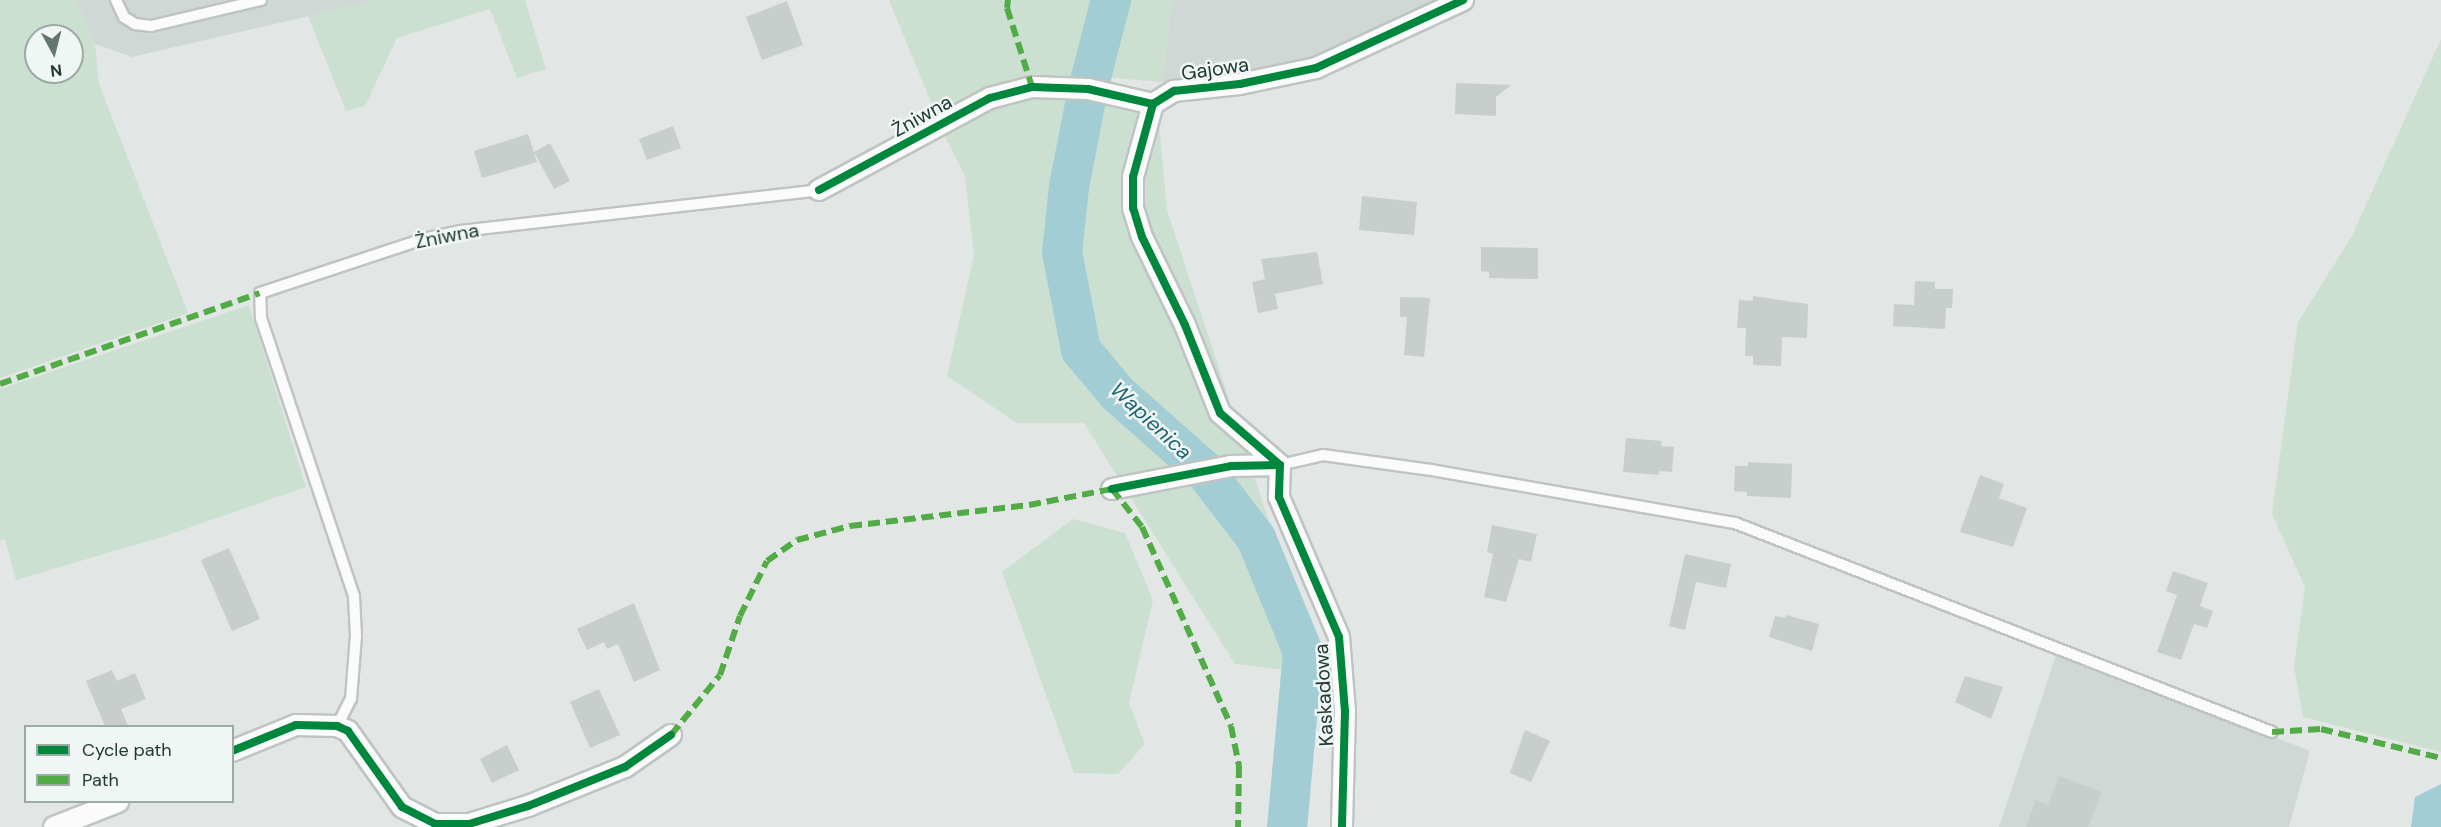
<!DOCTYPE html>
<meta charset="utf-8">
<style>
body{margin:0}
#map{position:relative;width:2441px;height:827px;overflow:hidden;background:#e2e7e5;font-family:"DM Sans",sans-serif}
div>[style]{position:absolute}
.built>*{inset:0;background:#cfd8d5}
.green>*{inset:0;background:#cbe0d1}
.water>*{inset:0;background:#a2cdd5}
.river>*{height:40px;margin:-20px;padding:0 20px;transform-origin:20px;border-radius:20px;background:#a2cdd5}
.building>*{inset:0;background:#c8cecc}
.roads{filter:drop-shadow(2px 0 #bfc4c2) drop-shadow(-2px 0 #bfc4c2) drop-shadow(0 2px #bfc4c2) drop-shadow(0 -2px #bfc4c2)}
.lane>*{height:10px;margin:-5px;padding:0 5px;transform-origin:5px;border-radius:5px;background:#fbfbfb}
.street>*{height:20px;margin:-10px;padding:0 10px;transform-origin:10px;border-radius:10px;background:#fbfbfb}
.quiet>*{height:6px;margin-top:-3px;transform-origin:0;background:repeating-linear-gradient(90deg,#52ac45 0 12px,transparent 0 18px)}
.cycleway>*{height:8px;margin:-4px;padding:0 4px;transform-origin:4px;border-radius:4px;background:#00873e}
span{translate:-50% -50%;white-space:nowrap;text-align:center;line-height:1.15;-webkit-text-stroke:5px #eff6f3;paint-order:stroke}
.street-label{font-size:20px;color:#203932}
.water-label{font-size:21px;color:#1d6372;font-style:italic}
.legend{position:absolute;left:24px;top:725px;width:210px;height:78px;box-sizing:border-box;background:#eff6f3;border:2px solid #9caaa6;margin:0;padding:8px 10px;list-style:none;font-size:18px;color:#203932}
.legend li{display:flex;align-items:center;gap:12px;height:30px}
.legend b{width:30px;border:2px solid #9caaa6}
.north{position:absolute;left:24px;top:24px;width:60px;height:60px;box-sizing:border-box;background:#eff6f3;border:2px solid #9caaa6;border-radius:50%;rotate:173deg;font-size:16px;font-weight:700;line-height:24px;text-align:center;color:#203932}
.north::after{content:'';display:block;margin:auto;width:21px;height:27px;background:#647671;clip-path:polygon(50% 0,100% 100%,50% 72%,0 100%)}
</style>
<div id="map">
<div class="built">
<i style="clip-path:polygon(75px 0,378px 0,132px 57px,95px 44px)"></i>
<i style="clip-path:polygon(1172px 0,1443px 0,1341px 49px,1273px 71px,1219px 81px,1162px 82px)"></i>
<i style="clip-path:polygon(2057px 652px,2310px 751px,2289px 827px,1999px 827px)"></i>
</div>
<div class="green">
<i style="clip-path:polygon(evenodd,0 0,75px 0,95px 44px,99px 84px,188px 313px,0 378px,0 0,36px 36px,72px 36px,72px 72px,36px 72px,36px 36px)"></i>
<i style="clip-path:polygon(378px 0,525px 0,546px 69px,517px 78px,490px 9px,397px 38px,365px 106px,346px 111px,308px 16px)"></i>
<i style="clip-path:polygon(889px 0,1093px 0,1071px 83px,938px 119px)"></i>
<i style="clip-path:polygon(1124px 0,1172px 0,1162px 82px,1103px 77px)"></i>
<i style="clip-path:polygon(2441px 39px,2441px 752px,2303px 717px,2294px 666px,2305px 587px,2272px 514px,2298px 322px,2352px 236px)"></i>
<i style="clip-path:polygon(1033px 91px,1071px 91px,1158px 113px,1167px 210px,1319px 674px,1235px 664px,1084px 423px,1017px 423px,947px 376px,974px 255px,965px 176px,941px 129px)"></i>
<i style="clip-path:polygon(249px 305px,306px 487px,165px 536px,16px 580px,5px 539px,0 540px,0 389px)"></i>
<i style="clip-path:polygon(1073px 519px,1125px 533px,1153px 600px,1129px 703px,1145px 744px,1118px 774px,1074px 773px,1002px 572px)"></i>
</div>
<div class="water">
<i style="clip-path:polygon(2441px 784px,2441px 827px,2411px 827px,2415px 797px)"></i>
</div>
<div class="river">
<i style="left:1111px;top:0;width:92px;rotate:104.5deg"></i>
<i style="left:1088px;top:89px;width:100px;rotate:101deg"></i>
<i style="left:1069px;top:187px;width:65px;rotate:96.1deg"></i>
<i style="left:1062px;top:252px;width:100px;rotate:79deg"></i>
<i style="left:1081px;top:350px;width:57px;rotate:49.9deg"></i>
<i style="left:1118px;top:394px;width:115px;rotate:41.5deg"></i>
<i style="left:1204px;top:470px;width:86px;rotate:52.6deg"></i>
<i style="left:1256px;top:538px;width:123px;rotate:67.6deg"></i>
<i style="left:1303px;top:652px;width:176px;rotate:95.2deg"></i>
</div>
<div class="building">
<i style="clip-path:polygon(787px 1px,803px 45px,762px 60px,746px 17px)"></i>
<i style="clip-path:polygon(1456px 83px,1511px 85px,1496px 97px,1496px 116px,1455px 114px)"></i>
<i style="clip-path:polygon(673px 126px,681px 148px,647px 160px,639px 139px)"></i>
<i style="clip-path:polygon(528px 134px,537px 162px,482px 178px,474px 151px)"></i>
<i style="clip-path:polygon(550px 143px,570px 181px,554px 189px,534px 152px)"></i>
<i style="clip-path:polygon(1362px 196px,1417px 202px,1414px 235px,1359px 230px)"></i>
<i style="clip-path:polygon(1481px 247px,1538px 248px,1538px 279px,1489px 278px,1489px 272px,1481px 271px)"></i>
<i style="clip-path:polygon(1317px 252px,1323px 284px,1275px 294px,1278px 309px,1258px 313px,1252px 282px,1265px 279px,1261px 259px)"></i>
<i style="clip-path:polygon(1915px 281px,1935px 282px,1935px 289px,1953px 289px,1952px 308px,1946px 308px,1945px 329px,1893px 326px,1894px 304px,1914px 305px)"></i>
<i style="clip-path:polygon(1753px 296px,1808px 304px,1807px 338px,1782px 337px,1781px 366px,1753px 365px,1753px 356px,1745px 356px,1746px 328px,1737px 328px,1739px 300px,1753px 301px)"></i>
<i style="clip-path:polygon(1400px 297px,1430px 298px,1424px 357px,1404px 355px,1407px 317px,1400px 317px)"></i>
<i style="clip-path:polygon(1626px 438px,1662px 441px,1661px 446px,1674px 447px,1672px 472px,1659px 471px,1659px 475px,1623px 472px)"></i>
<i style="clip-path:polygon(1748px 462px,1792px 464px,1791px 498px,1747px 496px,1747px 492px,1734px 491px,1735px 466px,1748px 466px)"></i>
<i style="clip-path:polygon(1980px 475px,2004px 484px,1999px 498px,2027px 508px,2013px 547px,1960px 532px)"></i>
<i style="clip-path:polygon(1492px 525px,1537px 534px,1531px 562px,1519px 559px,1506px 602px,1484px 597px,1493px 554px,1487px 552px)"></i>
<i style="clip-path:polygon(229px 548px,260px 619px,232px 631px,201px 560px)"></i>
<i style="clip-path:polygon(1685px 554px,1731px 564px,1726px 588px,1696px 582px,1685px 630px,1669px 626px)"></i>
<i style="clip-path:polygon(2173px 571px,2208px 583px,2200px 606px,2213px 611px,2207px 628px,2194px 624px,2181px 660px,2157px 652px,2177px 595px,2166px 591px)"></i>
<i style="clip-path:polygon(634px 603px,660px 670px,634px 682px,618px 644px,607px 649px,604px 642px,587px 650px,577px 629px)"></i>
<i style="clip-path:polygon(1786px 615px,1819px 624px,1812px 651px,1769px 637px,1775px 616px,1785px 618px)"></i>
<i style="clip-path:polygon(112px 670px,117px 681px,135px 673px,146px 699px,121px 709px,128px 726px,105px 726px,86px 681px)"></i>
<i style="clip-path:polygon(1965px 676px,2003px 687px,1991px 719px,1955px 702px)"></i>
<i style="clip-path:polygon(599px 689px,620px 735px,590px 748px,570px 702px)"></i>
<i style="clip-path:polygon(1525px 730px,1550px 741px,1531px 782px,1510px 773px)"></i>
<i style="clip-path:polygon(507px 745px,519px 770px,492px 783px,480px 759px)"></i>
<i style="clip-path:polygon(2059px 776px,2102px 792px,2088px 827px,2026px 827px,2036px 800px,2048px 805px)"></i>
</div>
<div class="roads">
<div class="lane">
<i style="left:116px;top:0;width:19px;rotate:65deg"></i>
<i style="left:124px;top:17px;width:13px;rotate:32deg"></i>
<i style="left:135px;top:24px;width:16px;rotate:7deg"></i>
<i style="left:151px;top:26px;width:113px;rotate:-13.3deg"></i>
<i style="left:1280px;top:465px;width:44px;rotate:-13.1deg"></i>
<i style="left:1323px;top:455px;width:109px;rotate:7.9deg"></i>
<i style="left:1431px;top:470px;width:309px;rotate:9.9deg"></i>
<i style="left:1735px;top:523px;width:576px;rotate:21.27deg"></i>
<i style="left:337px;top:726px;width:30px;rotate:-63deg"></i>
<i style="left:351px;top:699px;width:63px;rotate:-85.5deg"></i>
<i style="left:356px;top:636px;width:40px;rotate:-92.9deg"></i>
<i style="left:354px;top:596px;width:293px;rotate:-108.5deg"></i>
<i style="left:261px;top:318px;width:25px;rotate:-92deg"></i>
<i style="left:260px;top:293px;width:172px;rotate:-18.3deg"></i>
<i style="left:423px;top:239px;width:39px;rotate:-12deg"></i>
<i style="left:461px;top:231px;width:360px;rotate:-6.5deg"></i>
</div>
<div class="street">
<i style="left:819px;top:190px;width:194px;rotate:-28.3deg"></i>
<i style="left:990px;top:98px;width:43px;rotate:-14.7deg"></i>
<i style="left:1032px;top:87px;width:56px;rotate:2deg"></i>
<i style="left:1088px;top:89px;width:67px;rotate:13deg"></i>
<i style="left:1280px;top:465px;width:79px;rotate:-139.1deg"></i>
<i style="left:1220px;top:413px;width:95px;rotate:-111.7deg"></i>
<i style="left:1185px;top:325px;width:98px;rotate:-116deg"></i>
<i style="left:1142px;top:237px;width:30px;rotate:-107deg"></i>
<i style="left:1133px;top:208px;width:31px;rotate:-90deg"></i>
<i style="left:1133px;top:177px;width:76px;rotate:-74.7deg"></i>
<i style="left:1153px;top:104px;width:25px;rotate:-32deg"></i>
<i style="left:1174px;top:91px;width:66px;rotate:-6.1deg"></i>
<i style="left:1240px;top:84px;width:78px;rotate:-11.9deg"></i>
<i style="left:1316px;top:68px;width:162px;rotate:-24.8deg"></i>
<i style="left:1280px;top:465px;width:32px;rotate:92deg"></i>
<i style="left:1279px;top:497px;width:152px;rotate:66.8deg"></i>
<i style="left:1339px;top:637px;width:74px;rotate:85.4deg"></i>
<i style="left:1345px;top:711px;width:116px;rotate:91.5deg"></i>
<i style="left:1112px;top:489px;width:121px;rotate:-10.9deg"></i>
<i style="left:1231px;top:466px;width:49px;rotate:-1.2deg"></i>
<i style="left:232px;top:751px;width:69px;rotate:-22.1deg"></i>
<i style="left:296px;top:725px;width:41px;rotate:1.4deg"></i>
<i style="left:337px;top:726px;width:12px;rotate:24deg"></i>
<i style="left:348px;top:731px;width:93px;rotate:54.6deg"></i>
<i style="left:402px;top:807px;width:37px;rotate:27deg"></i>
<i style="left:435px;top:824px;width:34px"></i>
<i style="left:469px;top:824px;width:62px;rotate:-17deg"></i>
<i style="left:528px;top:806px;width:105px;rotate:-21.9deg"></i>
<i style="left:625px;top:767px;width:56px;rotate:-34.8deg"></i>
<i style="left:54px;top:827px;width:69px;rotate:-21.3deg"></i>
</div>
</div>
<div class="quiet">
<i style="left:1008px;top:0;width:8px;rotate:97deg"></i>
<i style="left:1007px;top:8px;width:83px;rotate:72.4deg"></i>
<i style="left:0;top:384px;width:275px;rotate:-19.3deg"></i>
<i style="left:2272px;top:732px;width:49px;rotate:-3.5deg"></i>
<i style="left:2321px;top:729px;width:123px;rotate:13.6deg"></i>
<i style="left:671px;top:735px;width:77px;rotate:-50.8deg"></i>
<i style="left:720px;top:675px;width:62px;rotate:-71.3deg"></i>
<i style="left:740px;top:616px;width:61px;rotate:-63.9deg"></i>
<i style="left:767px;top:561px;width:37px;rotate:-35deg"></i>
<i style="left:797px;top:540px;width:55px;rotate:-14.8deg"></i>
<i style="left:850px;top:526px;width:180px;rotate:-6.7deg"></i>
<i style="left:1029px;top:505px;width:85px;rotate:-10.9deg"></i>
<i style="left:1112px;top:489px;width:48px;rotate:51.7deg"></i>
<i style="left:1142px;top:527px;width:218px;rotate:65.9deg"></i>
<i style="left:1231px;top:726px;width:41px;rotate:78.7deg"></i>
<i style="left:1239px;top:766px;width:61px;rotate:90.9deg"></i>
</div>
<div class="cycleway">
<i style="left:819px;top:190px;width:194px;rotate:-28.3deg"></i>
<i style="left:990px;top:98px;width:43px;rotate:-14.7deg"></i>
<i style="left:1032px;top:87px;width:56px;rotate:2deg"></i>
<i style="left:1088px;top:89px;width:67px;rotate:13deg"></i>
<i style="left:1280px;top:465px;width:79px;rotate:-139.1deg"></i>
<i style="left:1220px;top:413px;width:95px;rotate:-111.7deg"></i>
<i style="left:1185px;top:325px;width:98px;rotate:-116deg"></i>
<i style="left:1142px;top:237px;width:30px;rotate:-107deg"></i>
<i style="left:1133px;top:208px;width:31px;rotate:-90deg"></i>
<i style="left:1133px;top:177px;width:76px;rotate:-74.7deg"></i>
<i style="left:1153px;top:104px;width:25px;rotate:-32deg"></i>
<i style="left:1174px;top:91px;width:66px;rotate:-6.1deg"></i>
<i style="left:1240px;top:84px;width:78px;rotate:-11.9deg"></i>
<i style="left:1316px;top:68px;width:162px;rotate:-24.8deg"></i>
<i style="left:1280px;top:465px;width:32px;rotate:92deg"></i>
<i style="left:1279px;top:497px;width:152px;rotate:66.8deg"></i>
<i style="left:1339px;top:637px;width:74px;rotate:85.4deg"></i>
<i style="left:1345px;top:711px;width:116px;rotate:91.5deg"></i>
<i style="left:1112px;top:489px;width:121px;rotate:-10.9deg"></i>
<i style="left:1231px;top:466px;width:49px;rotate:-1.2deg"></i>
<i style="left:232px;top:751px;width:69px;rotate:-22.1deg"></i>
<i style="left:296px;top:725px;width:41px;rotate:1.4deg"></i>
<i style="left:337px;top:726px;width:12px;rotate:24deg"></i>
<i style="left:348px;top:731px;width:93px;rotate:54.6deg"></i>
<i style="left:402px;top:807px;width:37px;rotate:27deg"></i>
<i style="left:435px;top:824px;width:34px"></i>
<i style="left:469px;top:824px;width:62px;rotate:-17deg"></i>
<i style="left:528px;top:806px;width:105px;rotate:-21.9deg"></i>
<i style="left:625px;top:767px;width:56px;rotate:-34.8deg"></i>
</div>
<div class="street-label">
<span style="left:1215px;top:69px;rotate:-8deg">Gajowa</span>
<span style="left:922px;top:116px;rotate:-29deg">Żniwna</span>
<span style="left:447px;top:236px;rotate:-11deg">Żniwna</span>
<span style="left:1324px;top:695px;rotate:-93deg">Kaskadowa</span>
</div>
<div class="water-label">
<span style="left:1151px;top:421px;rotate:43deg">Wapienica</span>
</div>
<ul class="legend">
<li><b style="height:8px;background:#00873e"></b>Cycle path</li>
<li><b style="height:8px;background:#52ac45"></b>Path</li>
</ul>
<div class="north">N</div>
</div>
